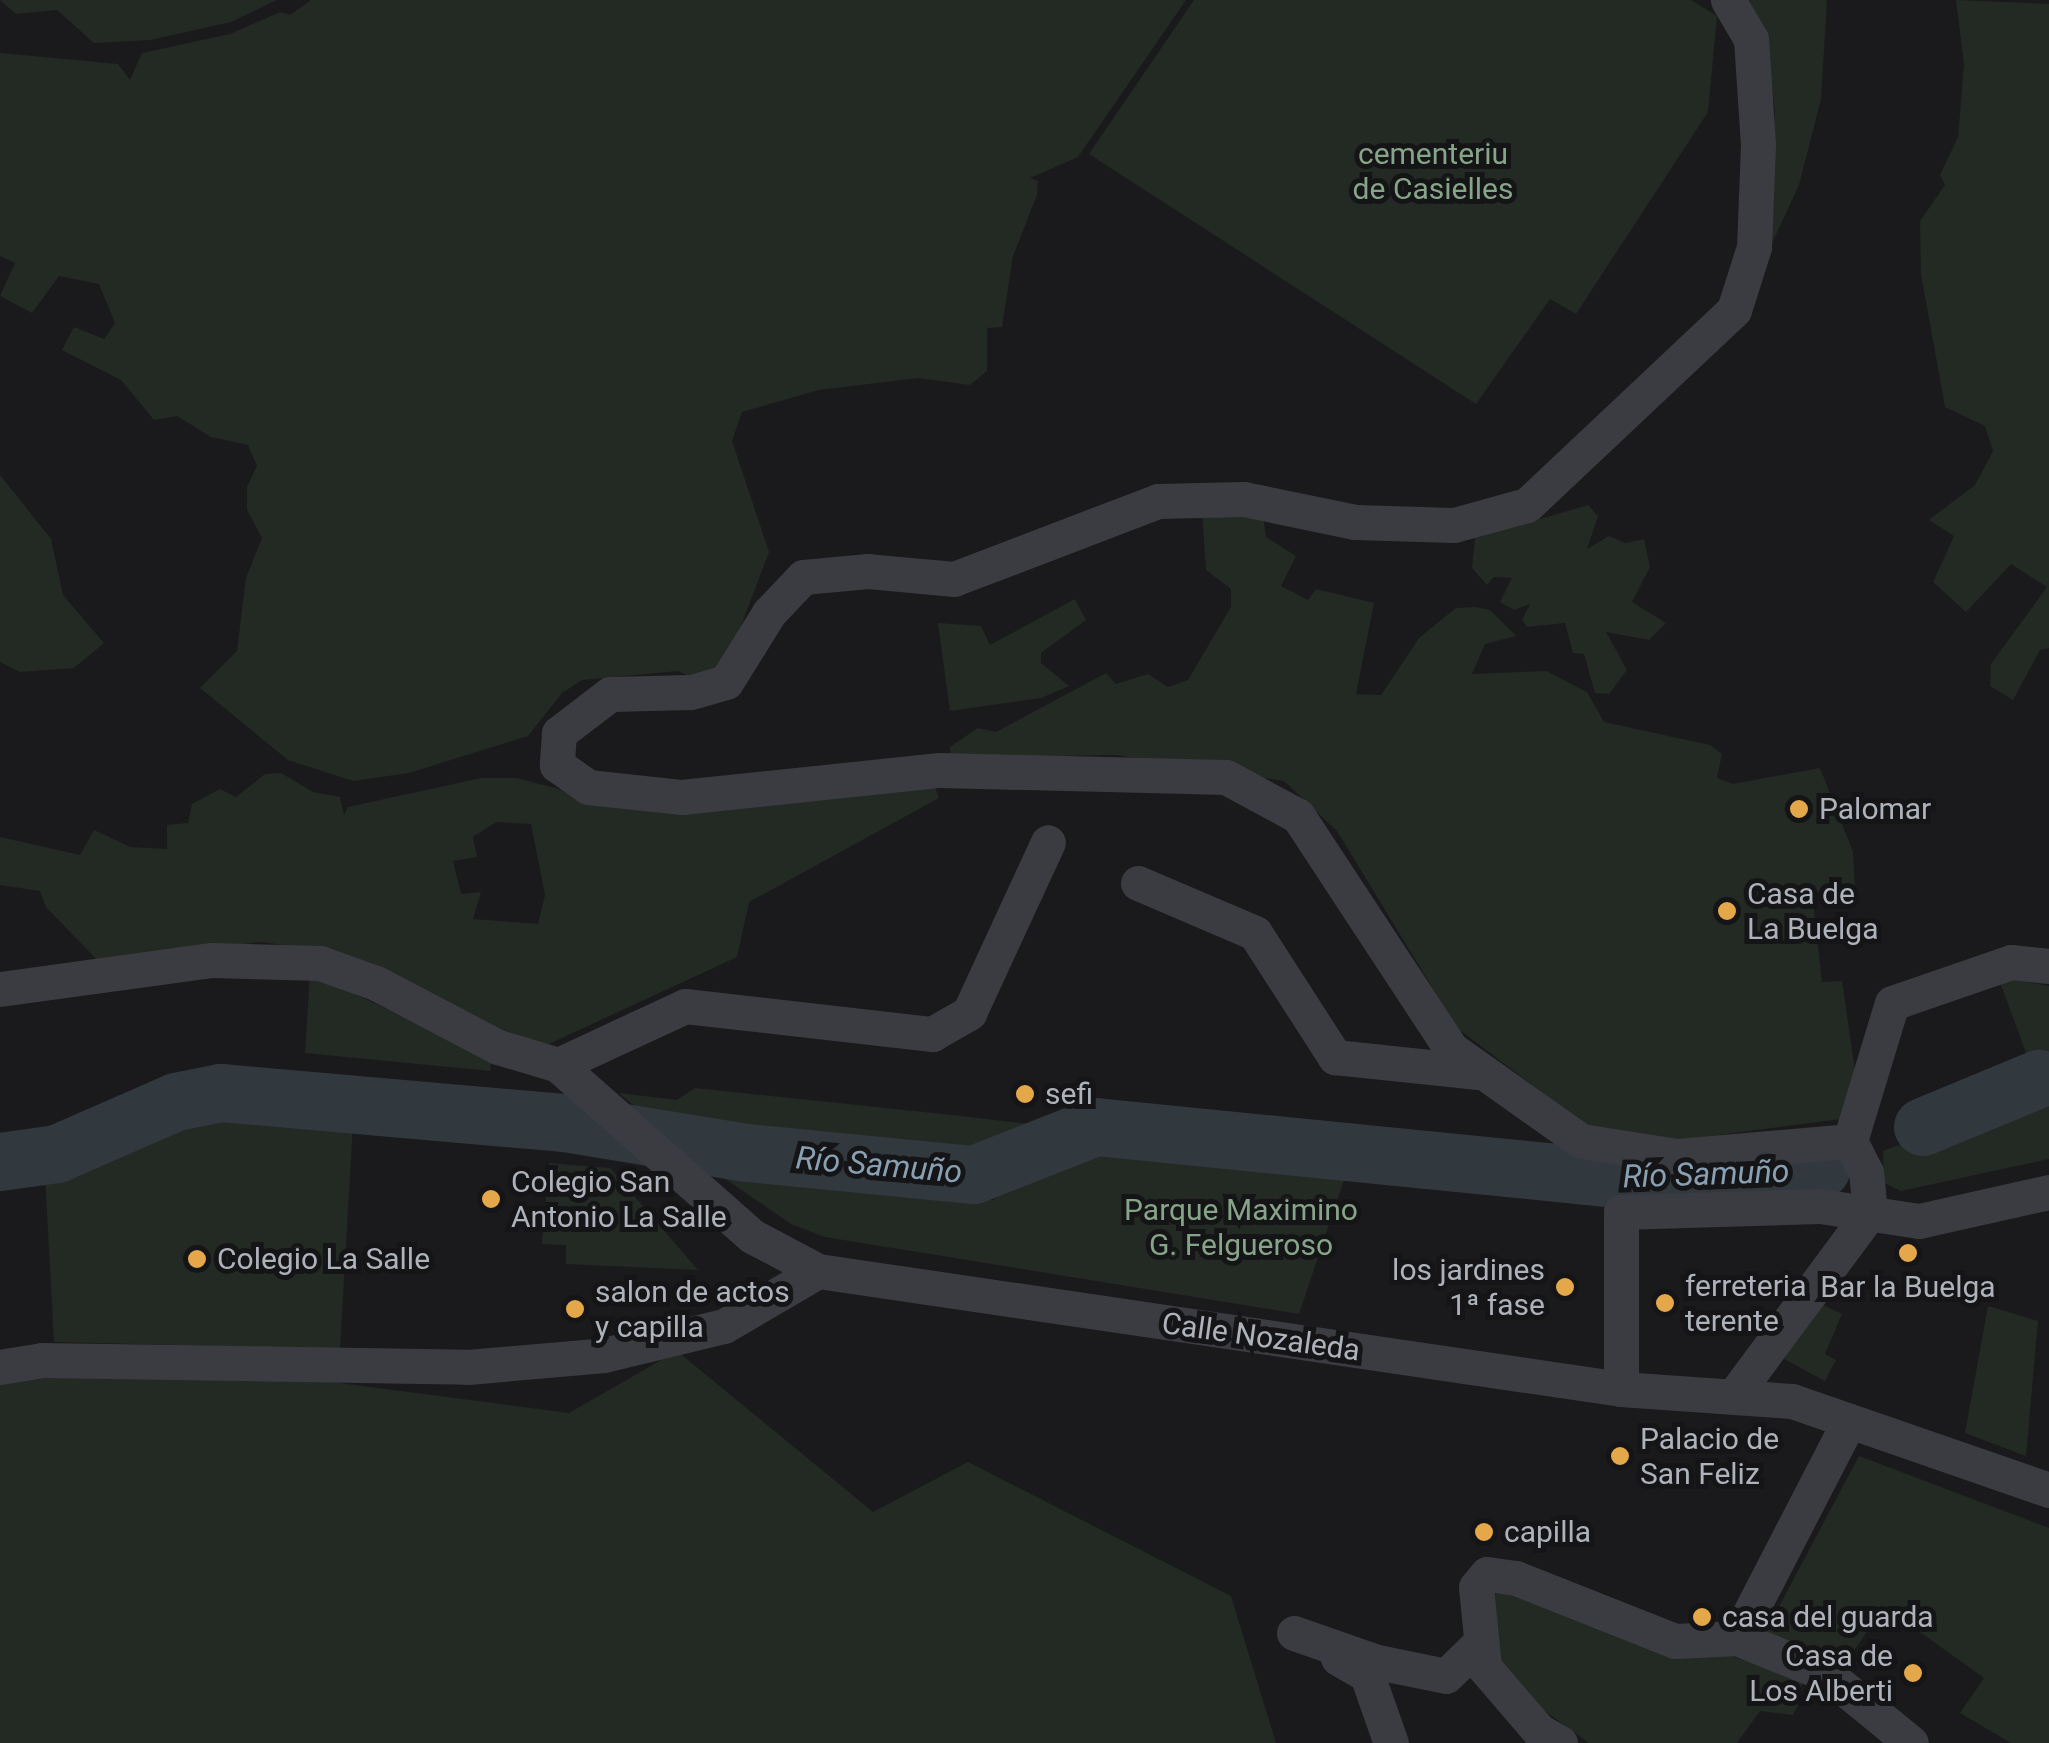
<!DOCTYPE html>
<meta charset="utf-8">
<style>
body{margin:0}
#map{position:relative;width:2049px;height:1743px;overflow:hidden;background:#1a1a1c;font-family:Roboto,sans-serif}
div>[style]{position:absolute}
.green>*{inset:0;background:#222a23}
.river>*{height:58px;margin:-29px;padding:0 29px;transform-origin:29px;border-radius:29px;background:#31393f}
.minor>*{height:35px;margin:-17.5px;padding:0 17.5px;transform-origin:17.5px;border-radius:17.5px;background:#3b3c41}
.dots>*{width:28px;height:28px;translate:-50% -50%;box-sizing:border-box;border:5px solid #151517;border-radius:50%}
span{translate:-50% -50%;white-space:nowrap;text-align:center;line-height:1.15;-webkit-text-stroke:10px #151517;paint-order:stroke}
.park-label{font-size:30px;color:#86a487}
.poi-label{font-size:30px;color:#aeb2ba}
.left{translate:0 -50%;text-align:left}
.right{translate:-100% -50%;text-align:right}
.street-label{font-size:30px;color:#aeb2ba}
.water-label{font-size:32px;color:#88a0b2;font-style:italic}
</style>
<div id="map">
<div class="green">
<i style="clip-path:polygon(0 0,277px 0,231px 22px,150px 40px,94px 43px,57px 10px,16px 14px)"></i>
<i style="clip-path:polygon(311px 0,1186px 0,1078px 157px,1030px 178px,1038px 181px,1037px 195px,1013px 256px,1002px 327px,987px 328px,987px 371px,970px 385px,918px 378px,819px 390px,742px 412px,732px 441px,769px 552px,726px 666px,695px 679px,678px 671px,582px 680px,562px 693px,528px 736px,409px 773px,353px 781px,288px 760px,200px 688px,237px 651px,246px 578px,262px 538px,247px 510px,247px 487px,257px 466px,248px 445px,211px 437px,177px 416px,154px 420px,121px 380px,62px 350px,74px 327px,104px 339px,115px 323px,99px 284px,59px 276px,32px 313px,0 296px,15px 263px,0 256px,0 53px,118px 64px,130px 80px,142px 53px,230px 34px,280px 12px,290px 15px)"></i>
<i style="clip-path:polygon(1194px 0,1691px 0,1717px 16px,1708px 112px,1576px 314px,1550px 299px,1476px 404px,1089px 154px)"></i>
<i style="clip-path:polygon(1749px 0,1827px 0,1821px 99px,1799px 185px,1766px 256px,1775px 110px,1764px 32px)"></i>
<i style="clip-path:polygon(1956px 0,2049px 4px,2049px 648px,2040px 650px,2013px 700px,1990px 686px,1991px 664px,2047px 587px,2011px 564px,1966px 612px,1933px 582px,1954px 536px,1929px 520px,1975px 485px,1993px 451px,1985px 426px,1945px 407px,1921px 274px,1920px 221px,1945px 185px,1940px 175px,1958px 137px,1964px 64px)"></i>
<i style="clip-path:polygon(0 475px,51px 539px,63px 595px,104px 643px,74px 668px,20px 672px,0 662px)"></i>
<i style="clip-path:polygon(1588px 505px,1598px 516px,1587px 549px,1609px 536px,1625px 543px,1644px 539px,1650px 567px,1632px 602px,1666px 623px,1649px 640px,1606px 632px,1627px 670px,1609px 694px,1595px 693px,1584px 654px,1573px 653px,1565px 623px,1527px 627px,1522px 620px,1530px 604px,1514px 610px,1500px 602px,1512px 578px,1494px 577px,1487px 585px,1472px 568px,1475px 538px)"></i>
<i style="clip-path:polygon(1202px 511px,1263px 517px,1266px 537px,1296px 556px,1281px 586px,1308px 600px,1316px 589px,1374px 603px,1356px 694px,1381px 695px,1419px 638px,1456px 608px,1475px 607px,1490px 610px,1516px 636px,1485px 644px,1472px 674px,1546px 671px,1587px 692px,1604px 722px,1710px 745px,1722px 754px,1717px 778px,1733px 784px,1820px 768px,1853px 852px,1855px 887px,1812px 893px,1822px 982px,1842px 981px,1855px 1070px,1841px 1119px,1679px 1140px,1601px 1131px,1580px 1121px,1457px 1028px,1337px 831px,1284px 781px,1116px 755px,951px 758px,950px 747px,978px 728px,996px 732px,1106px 673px,1116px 684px,1148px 674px,1168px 687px,1188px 680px,1231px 607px,1231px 589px,1206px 570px)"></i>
<i style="clip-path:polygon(1075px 599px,1086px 620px,1041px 653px,1041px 663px,1069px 686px,1041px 698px,950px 711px,938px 623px,981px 626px,990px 645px)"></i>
<i style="clip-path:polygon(evenodd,281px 773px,313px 792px,340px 797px,344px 815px,348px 807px,481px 778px,517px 778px,589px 797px,935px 787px,939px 798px,749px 902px,737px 957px,549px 1044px,522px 1040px,338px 952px,261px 942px,99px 962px,46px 907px,40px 891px,0 885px,0 837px,80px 855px,94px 830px,130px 847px,167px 849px,167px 825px,188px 823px,192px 804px,220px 789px,236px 797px,265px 774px,281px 773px,496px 822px,531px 824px,545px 895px,538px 924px,473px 919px,481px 892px,461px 894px,453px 861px,477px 857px,473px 837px,496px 822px)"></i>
<i style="clip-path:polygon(310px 973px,434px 1031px,491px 1063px,490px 1071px,305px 1053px)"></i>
<i style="clip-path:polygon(1998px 977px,2049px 986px,2049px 1062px,2032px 1069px)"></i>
<i style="clip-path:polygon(2049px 1087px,2049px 1159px,1901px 1191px,1884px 1183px,1883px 1151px)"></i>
<i style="clip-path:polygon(695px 1088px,952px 1115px,1053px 1127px,986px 1173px,676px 1141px,619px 1093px,677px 1100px)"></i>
<i style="clip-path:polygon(217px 1113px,353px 1124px,340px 1349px,54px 1342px,45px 1176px)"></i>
<i style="clip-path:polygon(1109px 1135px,1350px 1162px,1299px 1314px,825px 1237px,791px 1224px,702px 1163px,993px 1200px,1070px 1144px)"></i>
<i style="clip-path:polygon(549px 1163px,610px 1168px,698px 1270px,566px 1264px,566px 1245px,542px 1244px)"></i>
<i style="clip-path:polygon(1811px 1299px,1842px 1314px,1825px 1354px,1836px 1360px,1825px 1381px,1784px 1359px)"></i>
<i style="clip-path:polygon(1988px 1306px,2038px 1321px,2026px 1456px,1965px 1433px)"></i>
<i style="clip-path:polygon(677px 1351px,873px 1512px,968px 1462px,1231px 1596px,1276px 1743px,0 1743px,0 1378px,271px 1374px,569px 1413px)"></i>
<i style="clip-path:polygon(1859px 1456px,2049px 1528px,2049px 1743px,2011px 1743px,1960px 1713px,1984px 1678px,1885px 1607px,1842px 1667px,1766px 1631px)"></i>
<i style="clip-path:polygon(1507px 1590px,1802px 1677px,1801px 1698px,1793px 1715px,1760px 1711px,1737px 1743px,1589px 1743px,1531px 1701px,1501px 1666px,1490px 1596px)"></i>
</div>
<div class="river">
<i style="left:1923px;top:1127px;width:126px;rotate:-22.5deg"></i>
<i style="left:0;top:1162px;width:58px;rotate:-8deg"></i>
<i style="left:57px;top:1154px;width:130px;rotate:-23.6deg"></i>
<i style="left:176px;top:1102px;width:46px;rotate:-11.3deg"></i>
<i style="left:221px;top:1093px;width:344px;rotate:5deg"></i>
<i style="left:564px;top:1123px;width:186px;rotate:9.3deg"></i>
<i style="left:748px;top:1153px;width:227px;rotate:5.6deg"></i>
<i style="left:974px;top:1175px;width:131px;rotate:-21.5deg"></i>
<i style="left:1096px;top:1127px;width:554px;rotate:5.7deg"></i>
<i style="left:1647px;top:1182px;width:175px;rotate:-4.2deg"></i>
</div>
<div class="minor">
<i style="left:1728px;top:0;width:45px;rotate:59.5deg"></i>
<i style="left:1751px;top:39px;width:105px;rotate:86.2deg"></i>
<i style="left:1758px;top:144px;width:103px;rotate:92.2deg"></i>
<i style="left:1754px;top:247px;width:66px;rotate:107.6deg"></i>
<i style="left:1734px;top:310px;width:284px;rotate:136.7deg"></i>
<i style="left:1527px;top:505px;width:76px;rotate:164.7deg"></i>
<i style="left:1454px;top:525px;width:99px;rotate:-178.3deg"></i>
<i style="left:1355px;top:522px;width:113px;rotate:-168.3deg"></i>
<i style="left:1244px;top:499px;width:86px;rotate:178.7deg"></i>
<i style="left:1158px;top:501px;width:218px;rotate:159.1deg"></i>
<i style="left:954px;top:579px;width:86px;rotate:-174.7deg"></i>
<i style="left:868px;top:571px;width:65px;rotate:174.7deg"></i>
<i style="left:803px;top:577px;width:50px;rotate:133.4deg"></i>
<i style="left:769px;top:613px;width:81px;rotate:121.9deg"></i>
<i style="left:726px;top:682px;width:37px;rotate:164deg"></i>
<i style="left:690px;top:692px;width:80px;rotate:178.6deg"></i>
<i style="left:610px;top:694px;width:64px;rotate:142.6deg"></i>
<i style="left:559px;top:733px;width:32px;rotate:94deg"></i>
<i style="left:557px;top:765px;width:38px;rotate:35deg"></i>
<i style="left:588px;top:787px;width:95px;rotate:6.1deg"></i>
<i style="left:682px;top:797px;width:259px;rotate:-6deg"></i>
<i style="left:940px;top:770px;width:286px;rotate:1.4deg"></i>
<i style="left:1226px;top:777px;width:82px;rotate:28.4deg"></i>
<i style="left:1298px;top:816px;width:279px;rotate:56.7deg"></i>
<i style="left:1451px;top:1049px;width:159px;rotate:35.3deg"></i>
<i style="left:1581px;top:1141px;width:97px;rotate:8.9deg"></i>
<i style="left:1677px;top:1156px;width:174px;rotate:-5deg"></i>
<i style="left:1850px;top:1141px;width:35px;rotate:63deg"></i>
<i style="left:1866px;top:1172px;width:40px;rotate:84.3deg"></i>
<i style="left:1138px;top:883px;width:127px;rotate:23.1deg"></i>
<i style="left:1255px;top:933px;width:148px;rotate:57.2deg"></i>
<i style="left:1335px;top:1057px;width:144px;rotate:6deg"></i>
<i style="left:0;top:989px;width:214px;rotate:-7.8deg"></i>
<i style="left:212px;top:960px;width:108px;rotate:1.6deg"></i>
<i style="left:320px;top:963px;width:59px;rotate:19.7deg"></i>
<i style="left:376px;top:983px;width:138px;rotate:27.7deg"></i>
<i style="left:498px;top:1047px;width:63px;rotate:16.7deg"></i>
<i style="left:558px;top:1065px;width:259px;rotate:41.4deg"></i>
<i style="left:752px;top:1236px;width:75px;rotate:27.9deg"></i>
<i style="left:818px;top:1271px;width:812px;rotate:8.36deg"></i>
<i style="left:1621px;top:1389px;width:171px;rotate:4deg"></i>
<i style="left:1792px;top:1401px;width:272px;rotate:19.1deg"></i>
<i style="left:558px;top:1065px;width:140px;rotate:-24.9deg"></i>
<i style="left:685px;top:1006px;width:249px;rotate:6.5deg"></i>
<i style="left:932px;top:1034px;width:43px;rotate:-29.6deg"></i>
<i style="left:969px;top:1013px;width:188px;rotate:-65.2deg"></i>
<i style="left:1850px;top:1141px;width:144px;rotate:-73.1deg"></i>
<i style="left:1892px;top:1003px;width:126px;rotate:-19deg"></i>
<i style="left:2011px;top:962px;width:38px;rotate:6deg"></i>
<i style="left:0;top:1367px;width:43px;rotate:-9.5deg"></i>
<i style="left:42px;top:1360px;width:426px;rotate:0.9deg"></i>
<i style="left:468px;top:1367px;width:137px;rotate:-5deg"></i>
<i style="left:604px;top:1355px;width:123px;rotate:-13.6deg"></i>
<i style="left:724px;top:1326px;width:109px;rotate:-30.3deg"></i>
<i style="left:1621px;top:1389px;width:177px;rotate:-90deg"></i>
<i style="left:1621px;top:1212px;width:199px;rotate:-1.7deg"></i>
<i style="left:1820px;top:1206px;width:100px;rotate:8.6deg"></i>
<i style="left:1919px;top:1221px;width:133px;rotate:-12.6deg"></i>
<i style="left:1735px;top:1394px;width:227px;rotate:-53.4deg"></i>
<i style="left:1294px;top:1633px;width:88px;rotate:19.3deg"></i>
<i style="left:1377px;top:1662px;width:70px;rotate:11.5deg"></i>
<i style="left:1446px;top:1676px;width:45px;rotate:-44.1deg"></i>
<i style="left:1737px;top:1638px;width:244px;rotate:-62.7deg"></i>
<i style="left:1338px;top:1658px;width:34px;rotate:30deg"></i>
<i style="left:1367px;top:1675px;width:72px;rotate:70.6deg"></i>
<i style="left:1560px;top:1743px;width:24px;rotate:-150deg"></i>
<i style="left:1539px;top:1731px;width:84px;rotate:-130.7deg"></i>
<i style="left:1484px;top:1667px;width:80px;rotate:-95.7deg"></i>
<i style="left:1476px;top:1587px;width:17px;rotate:-50deg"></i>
<i style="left:1487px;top:1574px;width:29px;rotate:8deg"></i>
<i style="left:1516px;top:1578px;width:171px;rotate:21.6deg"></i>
<i style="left:1675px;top:1641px;width:62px;rotate:-2.8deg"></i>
<i style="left:1737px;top:1638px;width:98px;rotate:22.1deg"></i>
<i style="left:1828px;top:1675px;width:107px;rotate:39.3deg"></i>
</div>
<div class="dots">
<i style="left:1799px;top:809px;background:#e4a84a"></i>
<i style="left:1727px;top:911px;background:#e4a84a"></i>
<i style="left:1025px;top:1094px;background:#e4a84a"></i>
<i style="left:491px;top:1199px;background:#e4a84a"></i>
<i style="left:1908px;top:1253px;background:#e4a84a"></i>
<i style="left:197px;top:1259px;background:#e4a84a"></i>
<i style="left:1565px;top:1287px;background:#e4a84a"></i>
<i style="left:1665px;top:1303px;background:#e4a84a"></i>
<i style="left:575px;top:1309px;background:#e4a84a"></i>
<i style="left:1620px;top:1456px;background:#e4a84a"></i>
<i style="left:1484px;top:1532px;background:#e4a84a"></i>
<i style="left:1702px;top:1617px;background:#e4a84a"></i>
<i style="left:1913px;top:1673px;background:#e4a84a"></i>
</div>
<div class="park-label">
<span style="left:1433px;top:171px">cementeriu<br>de Casielles</span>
<span style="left:1241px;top:1227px">Parque Maximino<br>G. Felgueroso</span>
</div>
<div class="poi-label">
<span class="left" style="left:1819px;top:809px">Palomar</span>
<span class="left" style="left:1747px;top:911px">Casa de<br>La Buelga</span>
<span class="left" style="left:1045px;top:1094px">sefi</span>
<span class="left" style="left:511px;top:1199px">Colegio San<br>Antonio La Salle</span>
<span class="left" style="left:217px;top:1259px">Colegio La Salle</span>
<span class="right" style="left:1545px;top:1287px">los jardines<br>1ª fase</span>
<span class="left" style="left:1685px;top:1303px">ferreteria<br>terente</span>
<span style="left:1908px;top:1287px">Bar la Buelga</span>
<span class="left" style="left:595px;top:1309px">salon de actos<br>y capilla</span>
<span class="left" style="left:1640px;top:1456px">Palacio de<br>San Feliz</span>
<span class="left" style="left:1504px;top:1532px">capilla</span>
<span class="left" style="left:1722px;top:1617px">casa del guarda</span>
<span class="right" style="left:1893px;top:1673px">Casa de<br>Los Alberti</span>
</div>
<div class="street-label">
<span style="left:1261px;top:1337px;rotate:8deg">Calle Nozaleda</span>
</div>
<div class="water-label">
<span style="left:879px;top:1165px;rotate:5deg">Río Samuño</span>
<span style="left:1706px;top:1174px;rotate:-2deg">Río Samuño</span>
</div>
</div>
